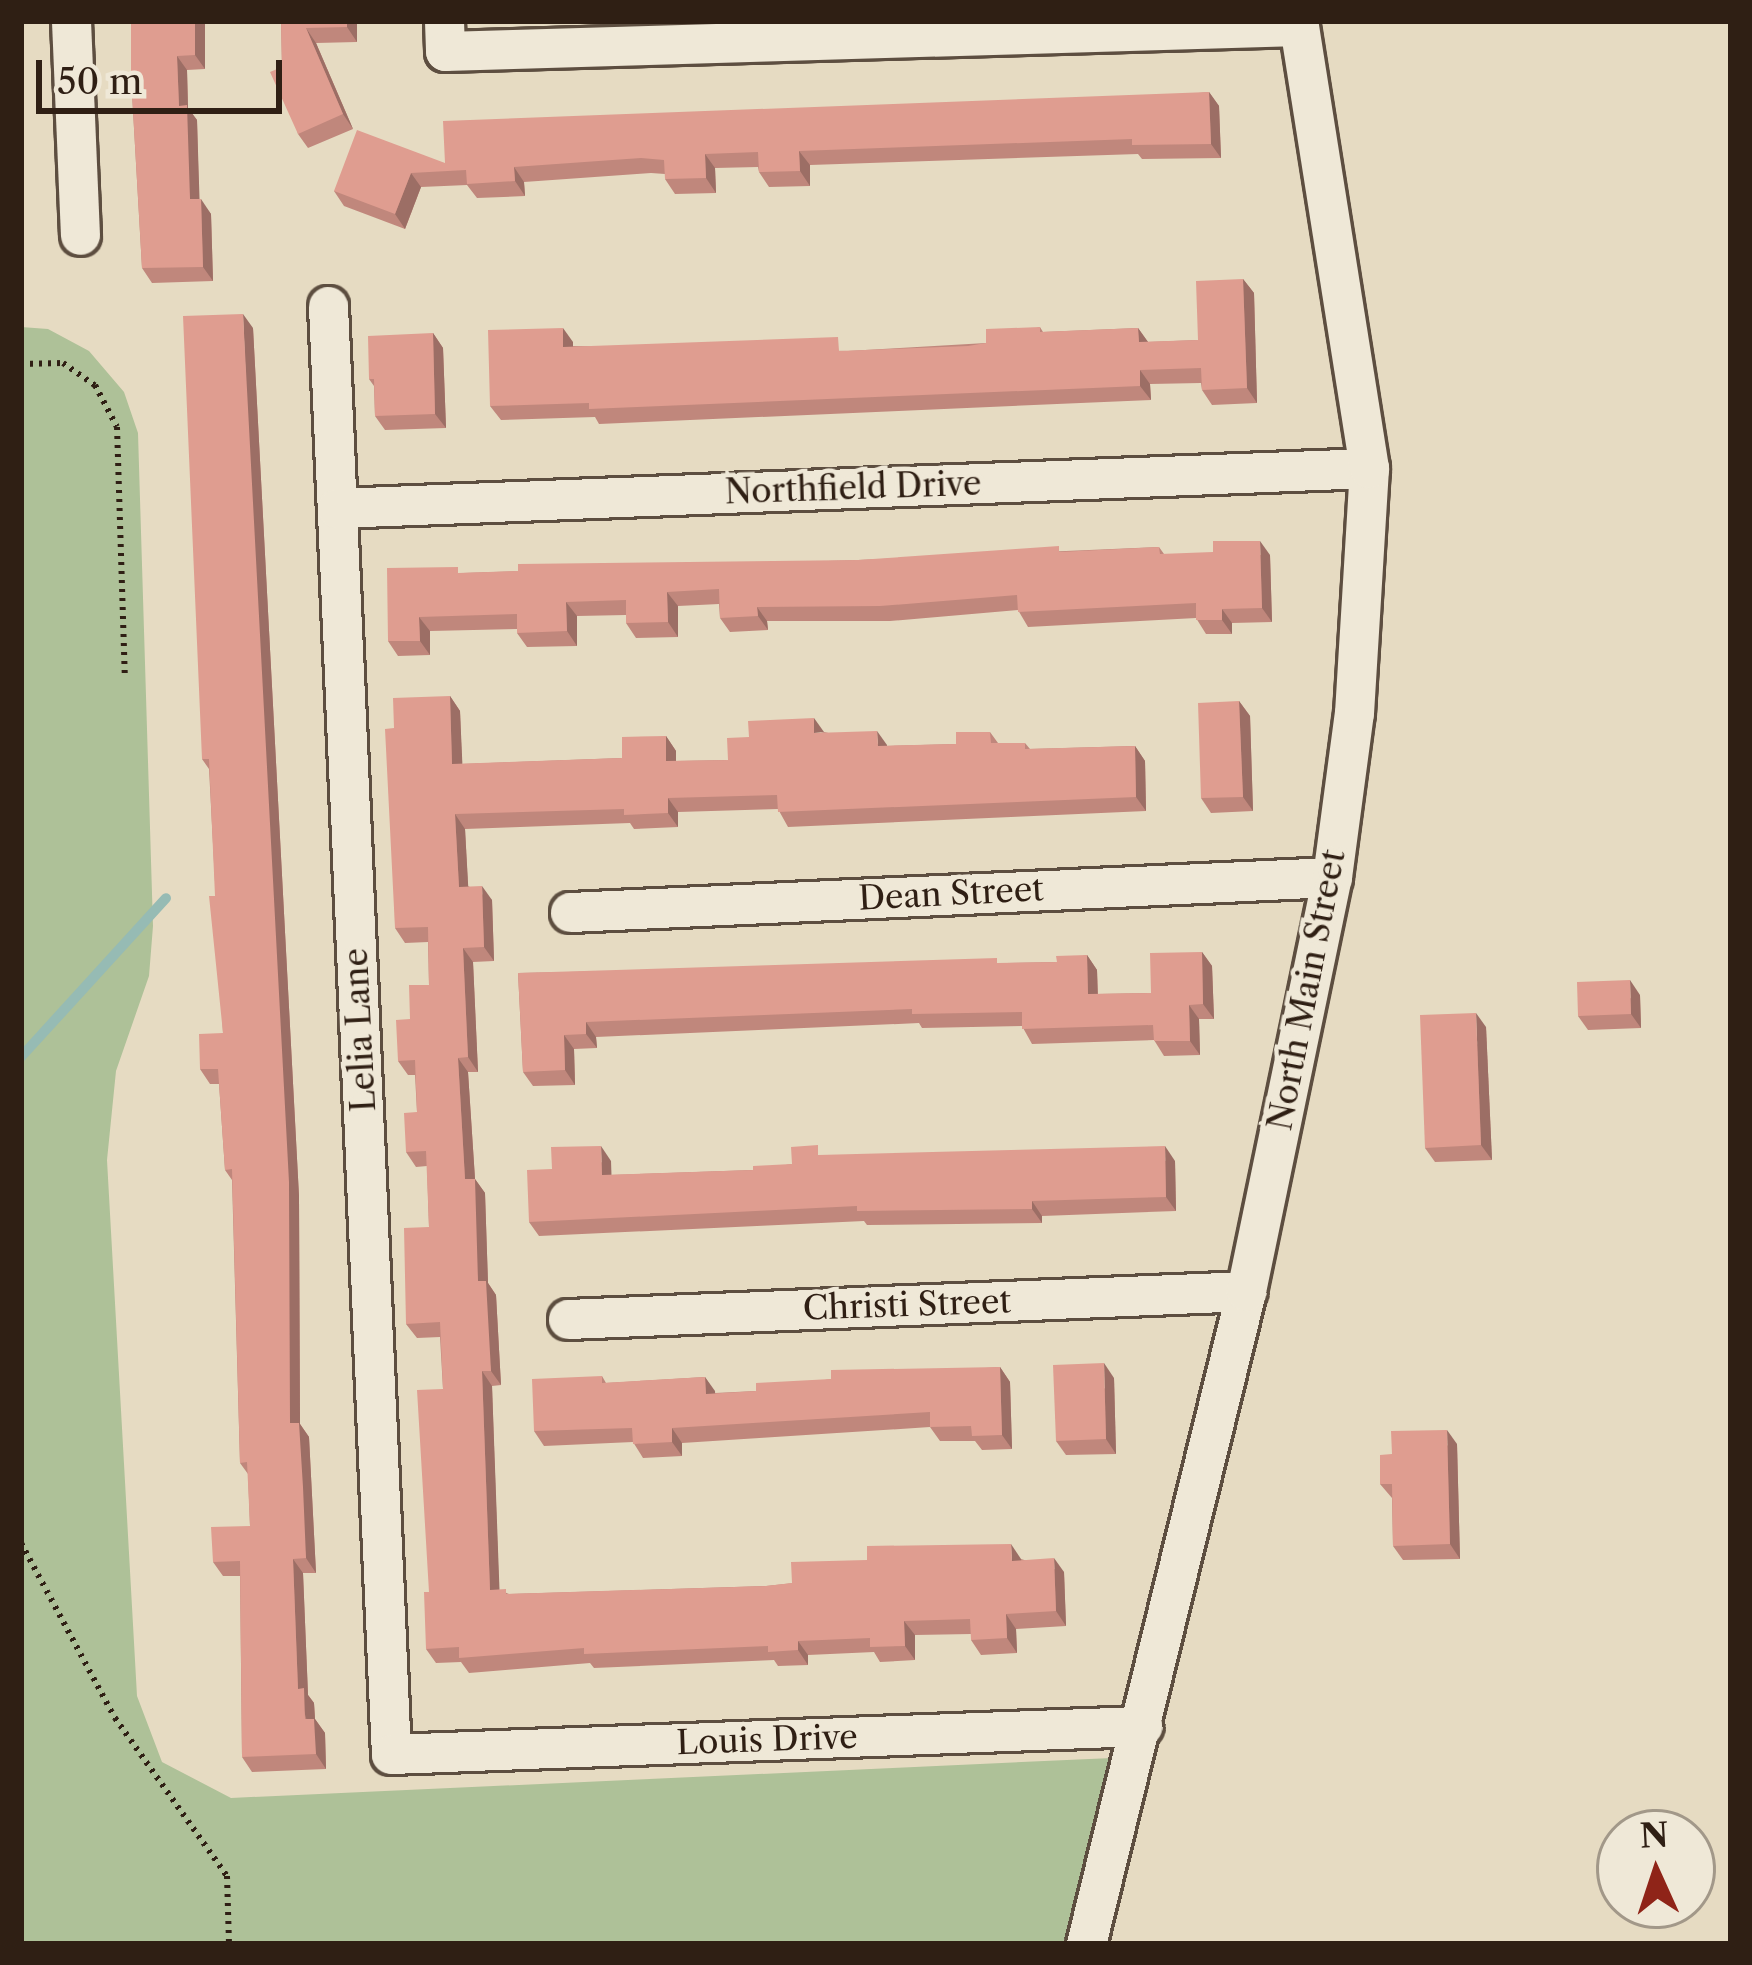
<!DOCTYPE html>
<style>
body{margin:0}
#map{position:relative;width:1752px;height:1965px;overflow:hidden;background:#e6dbc2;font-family:"Libre Caslon Text",serif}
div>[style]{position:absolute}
.green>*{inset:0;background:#aec198}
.stream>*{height:10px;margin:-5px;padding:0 5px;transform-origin:5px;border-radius:5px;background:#96bbb4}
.path>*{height:6px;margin-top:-3px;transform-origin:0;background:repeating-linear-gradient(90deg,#2f1f14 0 3px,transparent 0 9px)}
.roads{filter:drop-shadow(3px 0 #5d4e40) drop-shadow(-3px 0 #5d4e40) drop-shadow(0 3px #5d4e40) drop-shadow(0 -3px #5d4e40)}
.minor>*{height:39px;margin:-19.5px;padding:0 19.5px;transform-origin:19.5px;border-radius:19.5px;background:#efe8d7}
.wall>*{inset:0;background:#c0877c}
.shaded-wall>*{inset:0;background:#9c6e65}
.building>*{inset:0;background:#df9d90}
span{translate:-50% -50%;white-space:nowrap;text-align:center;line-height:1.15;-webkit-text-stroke:9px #efe8d7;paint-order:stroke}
.street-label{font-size:33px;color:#2f1f14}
.frame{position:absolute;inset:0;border:24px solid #2f1f14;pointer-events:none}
.north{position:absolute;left:1596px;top:1809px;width:120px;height:120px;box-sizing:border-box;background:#efe8d7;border:3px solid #a29889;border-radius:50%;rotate:357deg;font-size:33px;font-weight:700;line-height:48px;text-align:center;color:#2f1f14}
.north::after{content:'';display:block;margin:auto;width:42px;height:54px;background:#8f2418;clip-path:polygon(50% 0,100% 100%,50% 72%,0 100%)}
.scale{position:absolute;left:36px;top:60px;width:246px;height:54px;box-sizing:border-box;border:6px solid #2f1f14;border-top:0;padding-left:15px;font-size:36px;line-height:42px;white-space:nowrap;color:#2f1f14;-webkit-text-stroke:9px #efe8d7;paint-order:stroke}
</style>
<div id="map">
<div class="green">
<i style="clip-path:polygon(21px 327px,48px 329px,89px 351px,124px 392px,138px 433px,153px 926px,149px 976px,116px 1071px,107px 1160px,137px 1696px,162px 1762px,231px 1798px,1112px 1758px,1063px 1944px,21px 1944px)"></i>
</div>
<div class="stream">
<i style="left:21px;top:1057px;width:215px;rotate:-47.6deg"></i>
</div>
<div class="path">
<i style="left:21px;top:364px;width:42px;rotate:-1.4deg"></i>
<i style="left:63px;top:363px;width:39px;rotate:35deg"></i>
<i style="left:95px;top:385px;width:47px;rotate:62.4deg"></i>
<i style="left:117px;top:427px;width:252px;rotate:88.2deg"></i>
<i style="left:21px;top:1543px;width:199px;rotate:61.8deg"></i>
<i style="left:115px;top:1718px;width:194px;rotate:54.7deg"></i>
<i style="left:227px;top:1876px;width:68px;rotate:88.3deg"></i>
</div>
<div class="roads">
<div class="minor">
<i style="left:71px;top:21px;width:214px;rotate:87.6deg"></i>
<i style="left:444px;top:21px;width:30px;rotate:88deg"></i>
<i style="left:445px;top:51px;width:854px;rotate:-1.68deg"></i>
<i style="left:328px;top:306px;width:1449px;rotate:87.51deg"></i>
<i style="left:391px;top:1754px;width:752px;rotate:-2.14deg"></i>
<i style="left:337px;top:508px;width:1033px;rotate:-2.22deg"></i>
<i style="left:570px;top:912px;width:763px;rotate:-2.63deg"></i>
<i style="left:568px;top:1319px;width:679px;rotate:-2.36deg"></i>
<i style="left:1086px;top:1944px;width:672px;rotate:-76.23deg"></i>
<i style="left:1246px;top:1291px;width:423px;rotate:-78.3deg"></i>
<i style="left:1332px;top:877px;width:165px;rotate:-82.4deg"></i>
<i style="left:1354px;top:713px;width:245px;rotate:-86.5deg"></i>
<i style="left:1369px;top:468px;width:453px;rotate:-99deg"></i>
</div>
</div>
<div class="wall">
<i style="clip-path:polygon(205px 21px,205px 69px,187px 70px,188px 108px,197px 120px,199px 199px,211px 214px,213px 281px,152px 283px,142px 268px,131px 76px)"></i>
<i style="clip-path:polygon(281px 21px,357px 21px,357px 42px,316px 43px,353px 129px,308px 148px,298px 134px,282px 67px)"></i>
<i style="clip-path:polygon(1209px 92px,1219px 106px,1221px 158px,1142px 159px,1138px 154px,810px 165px,810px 186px,769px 187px,759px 172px,758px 167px,715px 168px,716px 193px,675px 194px,665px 179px,665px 174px,651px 173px,524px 182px,525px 196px,477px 198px,467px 185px,421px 187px,405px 229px,344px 206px,334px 191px,445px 163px)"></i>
<i style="clip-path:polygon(1243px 279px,1254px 293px,1257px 403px,1212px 405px,1202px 390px,1201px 383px,1150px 384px,1151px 400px,599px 424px,595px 417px,501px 420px,490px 406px,573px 342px,573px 346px,848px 351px,986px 343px,1040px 327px,1043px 332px,1138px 328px,1148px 342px,1198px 340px)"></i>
<i style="clip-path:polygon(253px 328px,299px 1196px,300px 1424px,309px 1437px,316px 1573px,303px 1573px,308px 1695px,314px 1703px,315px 1719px,325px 1733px,326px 1769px,252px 1772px,242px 1757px,240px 1576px,223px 1576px,213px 1562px,250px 1526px,248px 1474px,240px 1463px,232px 1180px,225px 1170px,219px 1084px,210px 1084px,200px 1069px,223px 1033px,209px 769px,202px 759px)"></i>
<i style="clip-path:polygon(433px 333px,443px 348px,446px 428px,385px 430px,375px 416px,374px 386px,369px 379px)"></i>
<i style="clip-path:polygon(1159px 547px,1164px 554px,1270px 555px,1272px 622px,1232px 623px,1232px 634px,1206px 634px,1196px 618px,1028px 627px,1018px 610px,890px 621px,767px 621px,768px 630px,730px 632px,720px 618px,719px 604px,678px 606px,678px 637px,636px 638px,626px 623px,626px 615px,577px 616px,577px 646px,527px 647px,517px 633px,517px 629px,430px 631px,430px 655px,398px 656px,388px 641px,463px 573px,858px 560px)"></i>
<i style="clip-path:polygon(450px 696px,460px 711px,462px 764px,622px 758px,666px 736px,676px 751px,676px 761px,728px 760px,824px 732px,887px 746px,956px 744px,990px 732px,998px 743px,1025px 743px,1030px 749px,1135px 746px,1145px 761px,1146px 811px,788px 827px,778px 809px,678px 812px,678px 827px,634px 829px,630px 823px,465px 829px,468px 886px,492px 900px,494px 961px,473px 962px,478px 1072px,468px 1072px,475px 1179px,485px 1193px,488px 1283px,496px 1295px,501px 1385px,492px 1386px,499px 1590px,509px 1594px,766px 1586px,1021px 1559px,1064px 1572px,1066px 1626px,1016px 1629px,1017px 1653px,981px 1655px,971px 1640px,971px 1634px,915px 1635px,915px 1660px,880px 1662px,874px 1652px,808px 1655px,808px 1665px,778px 1666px,774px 1660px,594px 1668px,590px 1663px,469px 1673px,461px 1662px,436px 1663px,426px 1649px,443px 1389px,440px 1337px,417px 1338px,406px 1324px,429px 1227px,427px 1166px,416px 1167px,406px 1152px,417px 1112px,415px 1075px,408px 1075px,398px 1061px,410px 1019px,429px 985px,428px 942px,405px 943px,395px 928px,394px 728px)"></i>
<i style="clip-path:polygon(1239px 701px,1250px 716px,1253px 811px,1211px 813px,1201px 798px)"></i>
<i style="clip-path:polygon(1202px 952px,1212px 966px,1214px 1019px,1199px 1019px,1200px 1055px,1164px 1056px,1154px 1040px,1032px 1044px,1022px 1026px,922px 1028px,919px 1023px,596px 1037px,597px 1048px,574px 1049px,575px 1085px,533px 1086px,523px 1072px,518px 973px,1057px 962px,1087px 955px,1097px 970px,1098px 994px,1151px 993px)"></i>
<i style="clip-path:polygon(1640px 995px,1641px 1028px,1588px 1030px,1578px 1016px)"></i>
<i style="clip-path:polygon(1486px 1027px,1492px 1160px,1435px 1162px,1425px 1148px)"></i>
<i style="clip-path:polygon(825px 1155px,1175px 1161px,1176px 1211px,1042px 1216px,1042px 1223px,867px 1225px,864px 1221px,539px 1236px,529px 1222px,552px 1169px,611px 1161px,611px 1175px,753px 1170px,792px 1164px)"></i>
<i style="clip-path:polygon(1000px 1367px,1010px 1382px,1012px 1449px,982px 1450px,975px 1441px,940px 1441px,930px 1427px,682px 1443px,682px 1456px,643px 1458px,633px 1442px,544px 1446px,534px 1431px,602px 1376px,606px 1383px,705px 1377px,715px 1393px,756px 1391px,831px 1379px)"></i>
<i style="clip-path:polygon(1114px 1378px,1116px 1454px,1066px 1455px,1056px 1441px)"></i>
<i style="clip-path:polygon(1457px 1444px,1460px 1559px,1403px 1560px,1393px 1546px,1392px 1498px,1380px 1484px,1392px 1454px)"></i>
</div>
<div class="shaded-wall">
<i style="clip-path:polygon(195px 21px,205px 21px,205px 69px,195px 55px)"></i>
<i style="clip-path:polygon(347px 21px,357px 21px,357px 42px,347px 27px)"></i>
<i style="clip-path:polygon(306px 28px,316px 43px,353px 129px,343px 114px)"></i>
<i style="clip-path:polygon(177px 56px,187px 70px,188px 108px,197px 120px,200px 214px,190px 199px,179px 106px)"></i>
<i style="clip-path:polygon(1209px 92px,1219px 106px,1221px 158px,1211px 144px)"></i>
<i style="clip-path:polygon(799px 151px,810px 165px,810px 186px,800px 171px)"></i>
<i style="clip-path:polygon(705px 154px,715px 168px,716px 193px,706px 178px)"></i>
<i style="clip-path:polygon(514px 167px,524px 182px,525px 196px,515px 181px)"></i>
<i style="clip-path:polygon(411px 173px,421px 187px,405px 229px,395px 214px)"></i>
<i style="clip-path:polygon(201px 199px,211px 214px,213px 281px,203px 267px)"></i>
<i style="clip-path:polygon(1243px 279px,1254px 293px,1257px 403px,1247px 388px)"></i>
<i style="clip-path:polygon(243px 314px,253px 328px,299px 1196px,300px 1424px,309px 1437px,316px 1573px,306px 1558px,290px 1423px)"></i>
<i style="clip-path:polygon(563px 328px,573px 342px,573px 361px,563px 347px)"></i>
<i style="clip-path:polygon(1138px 328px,1148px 342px,1139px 342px)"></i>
<i style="clip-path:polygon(433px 333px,443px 348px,446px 428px,435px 414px)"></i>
<i style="clip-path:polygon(1140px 370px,1150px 384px,1151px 400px,1140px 386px)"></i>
<i style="clip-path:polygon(1260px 541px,1270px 555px,1272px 622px,1262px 608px)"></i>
<i style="clip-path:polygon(667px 592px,678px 606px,678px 637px,668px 622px)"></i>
<i style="clip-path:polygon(566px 602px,577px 616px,577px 646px,567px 631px)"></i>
<i style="clip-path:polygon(757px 607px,767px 621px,768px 630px,758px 616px)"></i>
<i style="clip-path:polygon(1222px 609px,1232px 623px,1232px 634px,1222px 620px)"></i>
<i style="clip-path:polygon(419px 617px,430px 631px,430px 655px,420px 641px)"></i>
<i style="clip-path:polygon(450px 696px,460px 711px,463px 778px,452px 764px)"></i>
<i style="clip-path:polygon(1239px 701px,1250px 716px,1253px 811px,1243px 797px)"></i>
<i style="clip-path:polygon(814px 718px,824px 732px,814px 733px)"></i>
<i style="clip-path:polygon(877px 731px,887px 745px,888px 761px,878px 746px)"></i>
<i style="clip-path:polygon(666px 736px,676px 751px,676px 776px,666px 761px)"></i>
<i style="clip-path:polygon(1135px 746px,1145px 761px,1146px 811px,1136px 797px)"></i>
<i style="clip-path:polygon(668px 798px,678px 812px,678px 827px,668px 813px)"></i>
<i style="clip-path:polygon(455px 814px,465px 829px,469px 901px,459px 887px)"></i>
<i style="clip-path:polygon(482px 886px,492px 900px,494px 961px,484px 947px)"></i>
<i style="clip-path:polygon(463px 948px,473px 962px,478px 1072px,468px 1057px)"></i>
<i style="clip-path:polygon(1202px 952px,1212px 966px,1214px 1019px,1203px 1004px)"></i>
<i style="clip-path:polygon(1087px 955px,1097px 970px,1098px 1009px,1088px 994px)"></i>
<i style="clip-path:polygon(1630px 980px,1640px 995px,1641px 1028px,1631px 1014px)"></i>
<i style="clip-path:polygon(1189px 1005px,1199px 1019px,1200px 1055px,1190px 1041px)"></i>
<i style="clip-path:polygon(1476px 1013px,1486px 1027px,1492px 1160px,1481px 1145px)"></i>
<i style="clip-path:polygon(586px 1022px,596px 1037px,597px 1048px,586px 1034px)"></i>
<i style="clip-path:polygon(564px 1035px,574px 1049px,575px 1085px,565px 1070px)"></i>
<i style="clip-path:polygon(458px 1058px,468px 1072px,475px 1179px,485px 1193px,488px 1283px,496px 1295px,501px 1385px,491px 1371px,478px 1281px,465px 1179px)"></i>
<i style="clip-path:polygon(601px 1146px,611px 1161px,612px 1190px,602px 1175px)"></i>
<i style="clip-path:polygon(1165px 1146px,1175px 1161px,1176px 1211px,1166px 1197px)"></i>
<i style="clip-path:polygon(1032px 1201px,1042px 1216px,1042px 1223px,1032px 1209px)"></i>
<i style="clip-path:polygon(1104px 1363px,1114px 1378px,1116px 1454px,1106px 1439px)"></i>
<i style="clip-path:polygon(1000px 1367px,1010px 1382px,1012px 1449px,1002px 1435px)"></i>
<i style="clip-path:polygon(482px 1371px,492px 1386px,500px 1604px,490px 1590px)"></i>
<i style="clip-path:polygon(705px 1377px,715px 1391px,716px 1408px,706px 1394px)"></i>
<i style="clip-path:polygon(672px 1428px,682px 1443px,682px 1456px,672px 1442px)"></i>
<i style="clip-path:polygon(1447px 1430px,1457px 1444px,1460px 1559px,1450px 1544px)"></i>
<i style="clip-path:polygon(1011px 1544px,1021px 1559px,1022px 1575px,1012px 1561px)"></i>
<i style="clip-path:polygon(1054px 1558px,1064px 1572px,1066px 1626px,1056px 1611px)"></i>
<i style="clip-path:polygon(293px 1559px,303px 1573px,308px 1695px,314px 1703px,315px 1719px,325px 1733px,326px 1769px,316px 1754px,298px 1689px)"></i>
<i style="clip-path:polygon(1006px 1614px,1016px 1629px,1017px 1653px,1007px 1638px)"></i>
<i style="clip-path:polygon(904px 1621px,915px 1635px,915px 1660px,905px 1646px)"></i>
<i style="clip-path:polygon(798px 1641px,808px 1655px,808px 1665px,798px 1650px)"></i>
</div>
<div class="building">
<i style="clip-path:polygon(131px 21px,195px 21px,195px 55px,177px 56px,179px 106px,187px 105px,190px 199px,201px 199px,203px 267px,142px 268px,131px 76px)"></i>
<i style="clip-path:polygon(281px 21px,302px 21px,304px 24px,304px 21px,347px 21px,347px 27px,306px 28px,343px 114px,298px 134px,270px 72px,282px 67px)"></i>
<i style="clip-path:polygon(1209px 92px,1211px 144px,1132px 145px,1132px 139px,799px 151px,800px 171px,759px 172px,758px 152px,705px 154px,706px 178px,665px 179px,664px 160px,641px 158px,514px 167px,515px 181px,467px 184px,466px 170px,411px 173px,395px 214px,334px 191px,357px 130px,445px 163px,443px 121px)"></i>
<i style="clip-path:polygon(1243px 279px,1247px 388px,1202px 390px,1201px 368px,1140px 370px,1140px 386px,589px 409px,589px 403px,490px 406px,488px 330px,563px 328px,563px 347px,838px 337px,839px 351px,968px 346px,986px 343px,986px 329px,1040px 327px,1040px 332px,1138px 328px,1139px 342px,1198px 340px,1196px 281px)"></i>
<i style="clip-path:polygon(243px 314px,289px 1182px,290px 1423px,299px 1423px,303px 1487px,306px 1558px,293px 1559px,298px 1689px,304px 1688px,305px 1719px,314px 1719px,316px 1754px,242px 1757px,240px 1561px,213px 1562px,211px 1527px,250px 1526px,247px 1462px,240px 1463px,232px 1169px,225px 1170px,218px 1069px,200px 1069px,199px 1034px,223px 1033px,209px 896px,215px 896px,209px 759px,202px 759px,183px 316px)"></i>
<i style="clip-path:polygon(433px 333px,435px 414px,375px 416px,374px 379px,369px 379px,368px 336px)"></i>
<i style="clip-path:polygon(1213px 541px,1260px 541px,1262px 608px,1222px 609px,1222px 620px,1196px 620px,1196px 603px,1018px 612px,1017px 595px,880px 606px,757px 607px,758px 616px,720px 618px,719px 589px,667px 592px,668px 622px,626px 623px,626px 600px,566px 602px,567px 631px,517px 633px,517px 614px,419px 617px,420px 641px,388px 641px,387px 568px,458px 567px,458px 573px,518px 571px,518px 564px,858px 560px,1059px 546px,1059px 552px,1159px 547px,1160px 554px,1213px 552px)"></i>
<i style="clip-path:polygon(450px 696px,452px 764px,622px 758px,622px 737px,666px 736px,666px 761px,728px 760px,727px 738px,749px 737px,748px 721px,814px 718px,814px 733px,877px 731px,878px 746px,956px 744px,956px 732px,990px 732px,991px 743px,1025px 743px,1025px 749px,1135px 746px,1136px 797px,778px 812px,777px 795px,668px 798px,668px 813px,624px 815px,624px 809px,455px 814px,459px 887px,482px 886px,484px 947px,463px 948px,468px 1057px,458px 1058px,465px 1179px,475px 1179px,478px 1281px,486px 1281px,491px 1371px,482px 1371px,490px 1590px,506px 1589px,506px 1594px,766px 1586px,792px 1583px,791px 1562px,867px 1560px,867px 1546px,1011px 1544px,1012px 1561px,1054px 1558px,1056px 1611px,1006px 1614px,1007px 1638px,971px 1640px,970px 1619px,904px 1621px,905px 1646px,870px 1647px,870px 1638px,798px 1641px,798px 1650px,768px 1652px,768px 1646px,584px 1654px,584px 1648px,459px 1658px,459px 1647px,426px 1649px,424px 1592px,429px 1592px,417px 1390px,443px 1389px,440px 1322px,406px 1324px,404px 1228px,429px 1227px,426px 1151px,406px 1152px,404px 1113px,417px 1112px,415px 1060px,398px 1061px,396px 1020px,410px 1019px,409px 985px,429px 985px,428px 927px,395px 928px,385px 729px,394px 728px,393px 698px)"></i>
<i style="clip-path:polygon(1239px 701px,1243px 797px,1201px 798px,1198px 703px)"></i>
<i style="clip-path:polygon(1202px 952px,1203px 1004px,1189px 1005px,1190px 1041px,1154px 1041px,1153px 1025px,1022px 1029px,1022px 1012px,912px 1014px,912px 1009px,586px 1022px,586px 1034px,564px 1035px,565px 1070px,523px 1072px,518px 973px,997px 958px,997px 963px,1057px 962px,1056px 956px,1087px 955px,1088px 994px,1151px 993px,1150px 953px)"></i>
<i style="clip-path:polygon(1630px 980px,1631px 1014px,1578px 1016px,1577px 982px)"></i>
<i style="clip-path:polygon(1476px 1013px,1481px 1145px,1425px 1148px,1420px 1015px)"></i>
<i style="clip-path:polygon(818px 1145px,818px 1155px,1165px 1146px,1166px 1197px,1032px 1201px,1032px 1209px,857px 1211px,857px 1206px,529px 1222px,527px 1170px,552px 1169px,551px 1147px,601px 1146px,602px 1175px,753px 1170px,753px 1166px,792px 1164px,791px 1147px)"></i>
<i style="clip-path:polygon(1104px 1363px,1106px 1439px,1056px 1441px,1053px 1365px)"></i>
<i style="clip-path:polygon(1000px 1367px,1002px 1435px,972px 1436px,971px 1426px,930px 1427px,930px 1412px,672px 1428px,672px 1442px,633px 1444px,632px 1428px,534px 1431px,532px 1379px,602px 1376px,602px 1383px,705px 1377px,706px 1394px,756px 1391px,756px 1383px,831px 1379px,831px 1370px)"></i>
<i style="clip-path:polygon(1447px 1430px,1450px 1544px,1393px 1546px,1392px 1484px,1380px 1484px,1380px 1455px,1392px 1454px,1391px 1431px)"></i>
</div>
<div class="street-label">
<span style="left:853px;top:488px;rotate:-2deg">Northfield Drive</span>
<span style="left:951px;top:894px;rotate:-3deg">Dean Street</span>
<span style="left:1307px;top:990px;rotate:-79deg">North Main Street</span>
<span style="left:360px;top:1030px;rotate:-93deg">Lelia Lane</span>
<span style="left:907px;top:1305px;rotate:-2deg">Christi Street</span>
<span style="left:767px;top:1740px;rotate:-2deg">Louis Drive</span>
</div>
<div class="frame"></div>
<div class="north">N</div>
<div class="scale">50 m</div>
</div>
